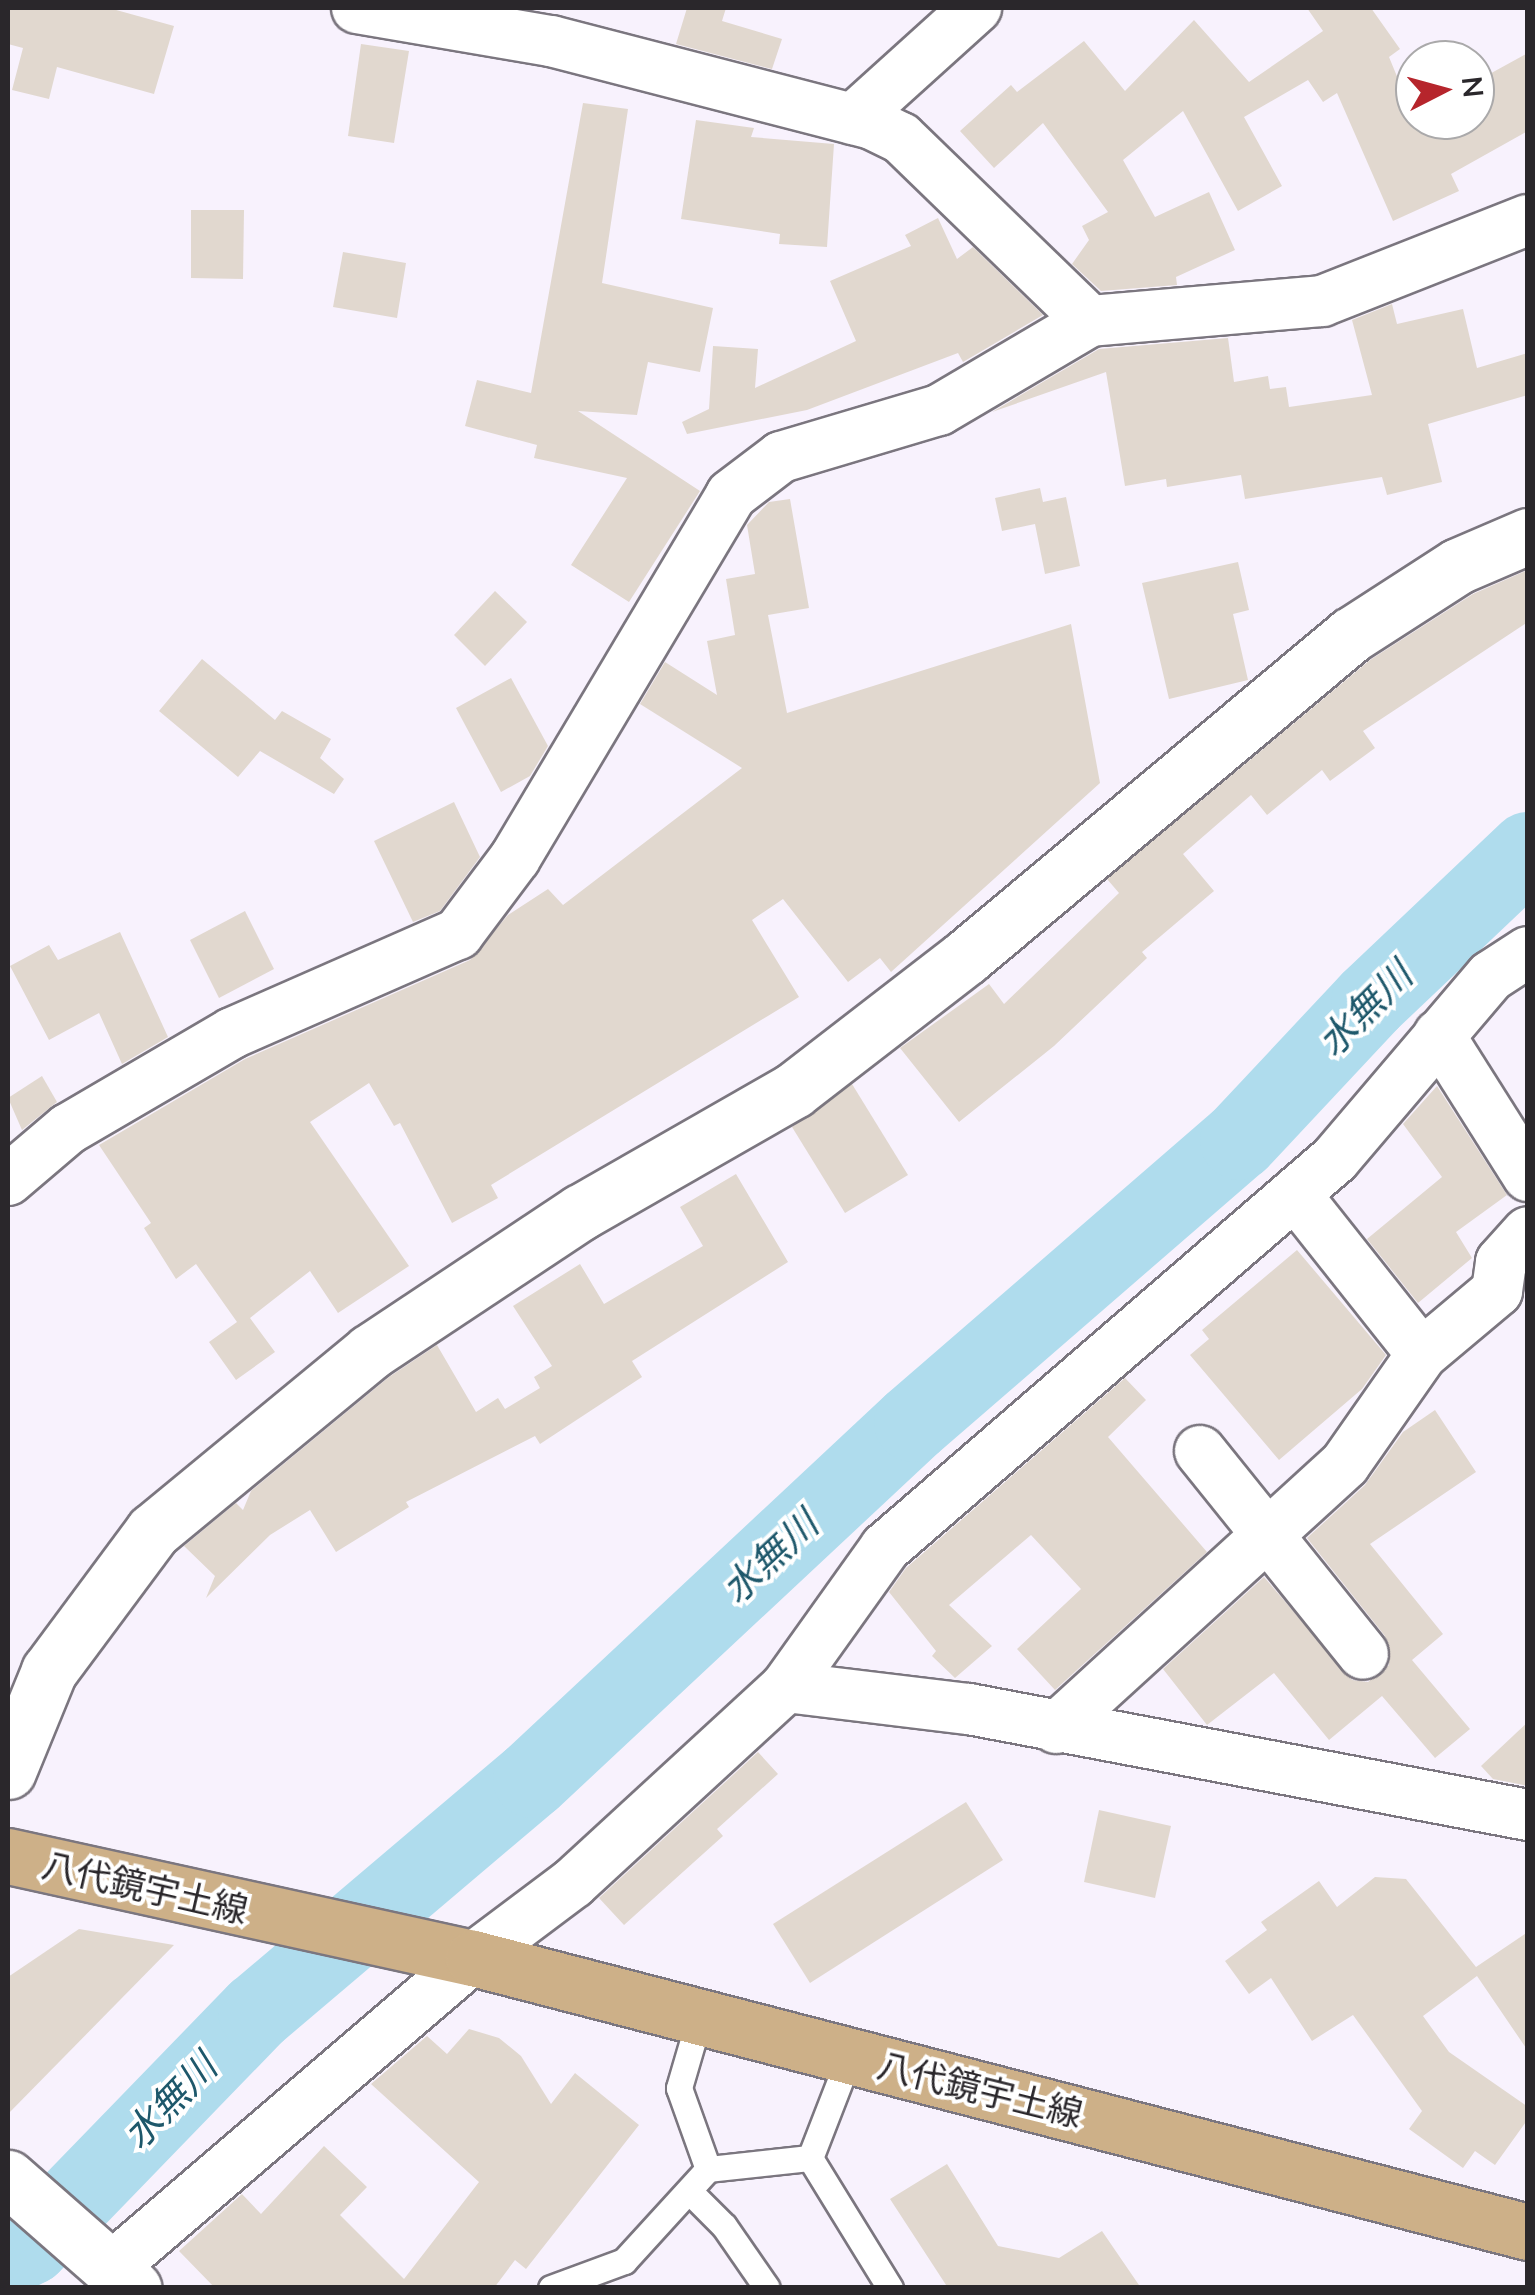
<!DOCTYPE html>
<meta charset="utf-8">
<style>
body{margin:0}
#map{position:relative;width:1535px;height:2295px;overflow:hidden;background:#f8f2fd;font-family:Mulish,"Noto Sans JP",sans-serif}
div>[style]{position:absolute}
.river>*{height:78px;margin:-39px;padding:0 39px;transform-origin:39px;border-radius:39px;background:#afdced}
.building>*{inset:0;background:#e1d8cf}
.roads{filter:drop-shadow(2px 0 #7b767f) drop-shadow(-2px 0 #7b767f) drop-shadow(0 2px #7b767f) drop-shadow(0 -2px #7b767f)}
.service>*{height:25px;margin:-12.5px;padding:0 12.5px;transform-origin:12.5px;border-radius:12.5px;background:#fff}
.minor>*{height:50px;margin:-25px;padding:0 25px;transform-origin:25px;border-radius:25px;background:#fff}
.tertiary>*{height:55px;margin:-27.5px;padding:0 27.5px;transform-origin:27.5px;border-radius:27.5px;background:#fff}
.primary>*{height:55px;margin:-27.5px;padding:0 27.5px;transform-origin:27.5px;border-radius:27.5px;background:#cdb088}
span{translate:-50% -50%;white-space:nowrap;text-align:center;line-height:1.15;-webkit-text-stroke:8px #fff;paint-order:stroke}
.street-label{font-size:35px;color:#2a272b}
.water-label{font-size:38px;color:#1e586b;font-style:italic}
.frame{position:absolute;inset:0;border:10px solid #2a272b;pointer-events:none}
.north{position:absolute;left:1395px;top:40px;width:100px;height:100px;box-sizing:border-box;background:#fff;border:2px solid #aaa9aa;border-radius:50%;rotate:84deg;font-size:28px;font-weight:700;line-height:40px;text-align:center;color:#2a272b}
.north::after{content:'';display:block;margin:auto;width:35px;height:45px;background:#b6252c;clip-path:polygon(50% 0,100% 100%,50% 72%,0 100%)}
</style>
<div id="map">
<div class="river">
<i style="left:8px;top:2257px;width:25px;rotate:-27deg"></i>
<i style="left:30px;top:2246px;width:326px;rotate:-45.9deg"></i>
<i style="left:257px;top:2012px;width:360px;rotate:-40.3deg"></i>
<i style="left:532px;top:1779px;width:521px;rotate:-43.06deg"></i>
<i style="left:913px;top:1423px;width:431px;rotate:-40.9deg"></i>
<i style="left:1239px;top:1141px;width:192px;rotate:-46.9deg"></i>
<i style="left:1370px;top:1001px;width:218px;rotate:-43.5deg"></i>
</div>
<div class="building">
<i style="clip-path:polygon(8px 8px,109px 8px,174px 26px,154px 94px,57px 67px,49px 99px,12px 90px,23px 48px,8px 44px)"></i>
<i style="clip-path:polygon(687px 8px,726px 8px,722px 21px,782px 39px,772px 69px,676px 44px)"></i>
<i style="clip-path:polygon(1307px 8px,1371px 8px,1400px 49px,1389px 57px,1415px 120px,1475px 120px,1475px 82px,1528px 53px,1528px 131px,1451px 174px,1459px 191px,1393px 221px,1337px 93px,1323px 102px,1308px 80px,1244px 117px,1282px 186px,1238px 211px,1183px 111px,1123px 160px,1155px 217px,1209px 192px,1235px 250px,1176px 277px,1177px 285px,1101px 291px,1072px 264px,1089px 240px,1082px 226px,1108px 212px,1043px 123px,994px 168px,960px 131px,1011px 85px,1017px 92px,1084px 41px,1125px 91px,1194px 20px,1249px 82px,1323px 31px)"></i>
<i style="clip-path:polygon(361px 44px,409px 51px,394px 143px,348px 136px)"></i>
<i style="clip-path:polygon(583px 103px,628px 109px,602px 283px,713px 308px,700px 372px,648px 362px,637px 415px,578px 411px,700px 491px,629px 602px,571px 565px,627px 478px,534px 458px,537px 445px,465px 426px,477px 380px,531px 393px)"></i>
<i style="clip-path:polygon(696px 120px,754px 128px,751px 137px,834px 144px,827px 247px,779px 244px,780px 234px,681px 219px)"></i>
<i style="clip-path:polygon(191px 210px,244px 210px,243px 279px,191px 278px)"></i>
<i style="clip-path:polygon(938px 218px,957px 259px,973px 247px,1043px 315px,963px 362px,958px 353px,807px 410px,687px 434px,682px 422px,709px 409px,713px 346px,758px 349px,755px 388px,856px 341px,830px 281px,911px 246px,905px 235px)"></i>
<i style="clip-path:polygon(343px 252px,406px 263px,397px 318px,333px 307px)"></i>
<i style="clip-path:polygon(1392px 304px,1397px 324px,1463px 309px,1477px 368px,1528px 353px,1528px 395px,1428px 424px,1442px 482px,1387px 495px,1382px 477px,1245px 499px,1241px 475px,1167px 487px,1166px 479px,1125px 486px,1106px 372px,992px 412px,1099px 349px,1228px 338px,1234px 382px,1268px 376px,1270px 389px,1286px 387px,1289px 407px,1372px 395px,1352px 320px)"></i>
<i style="clip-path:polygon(1040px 488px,1043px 502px,1066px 497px,1080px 566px,1045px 574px,1035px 524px,1002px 531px,995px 498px)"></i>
<i style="clip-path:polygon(790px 499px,809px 608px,768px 615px,787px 713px,1071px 624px,1100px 783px,891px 972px,880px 958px,848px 982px,783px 899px,752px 920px,799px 997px,491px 1185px,498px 1198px,452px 1223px,400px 1123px,394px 1126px,369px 1083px,310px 1122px,409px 1266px,338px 1313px,310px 1271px,250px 1318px,275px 1352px,236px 1380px,209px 1342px,237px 1322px,196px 1264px,176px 1279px,144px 1228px,151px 1223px,99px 1145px,245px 1059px,470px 960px,508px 915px,548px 889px,563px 905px,742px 768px,640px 704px,665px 662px,717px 695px,707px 641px,735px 635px,726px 579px,755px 574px,747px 525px,769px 502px)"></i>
<i style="clip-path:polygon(1238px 562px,1249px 610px,1233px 614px,1248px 680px,1169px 699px,1142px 583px)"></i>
<i style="clip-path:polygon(1528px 570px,1528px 622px,1363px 731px,1375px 748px,1330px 781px,1322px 770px,1267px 815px,1251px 795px,1183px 854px,1214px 891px,1142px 952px,1147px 958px,1054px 1046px,959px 1122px,900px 1048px,989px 984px,1004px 1004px,1119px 893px,1107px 879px,1370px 660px,1473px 594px)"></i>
<i style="clip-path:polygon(495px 591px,527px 622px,485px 666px,454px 635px)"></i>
<i style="clip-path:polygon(202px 659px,275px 720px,282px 711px,331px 739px,320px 758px,344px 779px,334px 794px,260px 751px,238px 777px,159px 711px)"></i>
<i style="clip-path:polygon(511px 678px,548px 746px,530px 776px,501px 792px,456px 708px)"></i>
<i style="clip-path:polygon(454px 802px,480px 857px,440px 911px,413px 922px,374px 841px)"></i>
<i style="clip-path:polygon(245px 911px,274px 969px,219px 998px,190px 940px)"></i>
<i style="clip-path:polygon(120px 932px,168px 1037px,122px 1064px,99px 1013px,49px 1040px,10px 966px,49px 945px,58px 960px)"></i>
<i style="clip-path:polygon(42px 1076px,57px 1102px,22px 1130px,8px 1098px)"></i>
<i style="clip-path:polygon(852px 1084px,908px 1175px,845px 1213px,792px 1127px)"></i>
<i style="clip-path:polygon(1437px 1086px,1507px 1195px,1456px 1232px,1472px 1258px,1418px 1303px,1367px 1239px,1442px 1177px,1403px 1124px)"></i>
<i style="clip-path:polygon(736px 1174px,788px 1262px,632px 1361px,642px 1377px,540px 1444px,535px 1436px,406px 1502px,409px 1507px,336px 1552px,310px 1510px,270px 1535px,206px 1598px,215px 1576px,184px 1546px,236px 1503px,243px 1510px,251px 1491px,389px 1377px,437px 1345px,476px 1412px,498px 1398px,505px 1409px,540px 1388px,534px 1377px,552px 1366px,513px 1306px,580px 1264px,604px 1304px,703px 1246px,680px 1207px)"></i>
<i style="clip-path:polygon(1297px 1250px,1386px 1355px,1362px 1389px,1279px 1460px,1190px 1355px,1209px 1339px,1202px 1330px)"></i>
<i style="clip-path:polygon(1125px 1378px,1146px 1400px,1108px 1437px,1207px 1552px,1055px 1690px,1017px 1649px,1081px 1589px,1031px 1535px,949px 1605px,992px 1646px,955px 1678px,932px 1656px,936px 1651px,889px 1592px,906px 1568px)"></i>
<i style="clip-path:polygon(1435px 1410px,1476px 1472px,1370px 1544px,1443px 1634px,1412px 1660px,1470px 1729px,1435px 1758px,1382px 1696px,1329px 1740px,1274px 1673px,1207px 1725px,1163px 1669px,1264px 1577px,1352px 1680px,1368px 1682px,1389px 1665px,1385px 1636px,1307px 1538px,1365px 1485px,1403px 1432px)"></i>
<i style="clip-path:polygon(1528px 1722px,1528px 1786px,1493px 1779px,1481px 1766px)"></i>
<i style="clip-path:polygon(758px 1752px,778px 1774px,717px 1829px,723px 1836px,624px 1925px,599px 1898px)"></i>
<i style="clip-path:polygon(966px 1802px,1003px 1860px,810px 1983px,773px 1924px)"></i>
<i style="clip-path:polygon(1099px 1810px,1171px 1826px,1155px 1898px,1084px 1882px)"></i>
<i style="clip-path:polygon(1375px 1877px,1406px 1879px,1476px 1967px,1528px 1932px,1528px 2051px,1477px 1976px,1423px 2016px,1449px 2052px,1528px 2107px,1528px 2119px,1495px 2165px,1475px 2151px,1463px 2168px,1409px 2129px,1422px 2111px,1353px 2015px,1312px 2041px,1271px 1978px,1249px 1994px,1225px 1961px,1267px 1930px,1261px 1922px,1319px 1881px,1337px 1907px)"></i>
<i style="clip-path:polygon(79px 1929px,174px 1945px,8px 2114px,8px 1977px)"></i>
<i style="clip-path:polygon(469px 2029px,499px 2038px,521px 2056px,551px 2104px,575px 2073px,639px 2125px,526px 2269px,515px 2260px,494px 2288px,215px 2288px,179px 2251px,242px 2194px,261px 2214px,324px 2146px,367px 2187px,340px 2215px,404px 2279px,479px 2182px,371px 2084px,427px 2036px,447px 2054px)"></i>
<i style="clip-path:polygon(947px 2164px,998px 2246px,1059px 2258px,1102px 2231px,1141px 2288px,948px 2288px,890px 2199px)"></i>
</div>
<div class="roads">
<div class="service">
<i style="left:700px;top:2016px;width:75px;rotate:106.3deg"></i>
<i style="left:679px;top:2088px;width:86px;rotate:70.3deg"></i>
<i style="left:850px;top:2055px;width:110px;rotate:111.2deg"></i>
<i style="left:810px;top:2158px;width:153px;rotate:58.4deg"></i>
<i style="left:689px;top:2191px;width:49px;rotate:45deg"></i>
<i style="left:724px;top:2226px;width:75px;rotate:55.3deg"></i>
<i style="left:551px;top:2288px;width:78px;rotate:-20.3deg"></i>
<i style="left:624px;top:2261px;width:125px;rotate:-47.6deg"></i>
<i style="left:708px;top:2169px;width:103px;rotate:-6.2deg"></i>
</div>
<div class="minor">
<i style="left:357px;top:8px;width:197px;rotate:9.7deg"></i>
<i style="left:551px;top:41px;width:332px;rotate:14.5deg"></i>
<i style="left:872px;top:124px;width:32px;rotate:26deg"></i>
<i style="left:901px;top:138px;width:263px;rotate:44.1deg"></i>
<i style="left:853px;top:119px;width:166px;rotate:-42.1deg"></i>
<i style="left:1439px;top:1035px;width:167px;rotate:57.7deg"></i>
<i style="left:8px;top:1180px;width:79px;rotate:-40.4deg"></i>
<i style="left:68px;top:1129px;width:190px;rotate:-30.3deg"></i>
<i style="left:232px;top:1033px;width:247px;rotate:-23.7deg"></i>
<i style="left:458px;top:934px;width:95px;rotate:-53.1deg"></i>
<i style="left:515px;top:858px;width:422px;rotate:-59.2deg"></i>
<i style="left:731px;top:495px;width:63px;rotate:-37.2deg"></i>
<i style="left:781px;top:457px;width:165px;rotate:-16.6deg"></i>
<i style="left:939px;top:410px;width:175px;rotate:-30.5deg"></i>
<i style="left:1090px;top:321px;width:233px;rotate:-4.9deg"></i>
<i style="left:1322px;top:301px;width:221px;rotate:-21.5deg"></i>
<i style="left:1295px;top:1194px;width:204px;rotate:51.6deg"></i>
<i style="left:1200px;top:1451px;width:260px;rotate:51.2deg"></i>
<i style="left:786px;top:1687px;width:184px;rotate:6.9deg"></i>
<i style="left:969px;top:1709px;width:569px;rotate:10.74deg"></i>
<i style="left:1056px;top:1728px;width:391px;rotate:-42.4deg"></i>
<i style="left:1345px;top:1464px;width:134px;rotate:-55deg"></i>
<i style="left:1422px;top:1354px;width:98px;rotate:-40deg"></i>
<i style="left:1497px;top:1291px;width:29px;rotate:-82deg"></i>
<i style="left:1501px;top:1262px;width:40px;rotate:-48deg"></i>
<i style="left:111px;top:2268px;width:477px;rotate:-40.6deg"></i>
<i style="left:473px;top:1958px;width:125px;rotate:-36.9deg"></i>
<i style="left:573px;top:1883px;width:289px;rotate:-42.6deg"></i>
<i style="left:786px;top:1687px;width:171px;rotate:-54.5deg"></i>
<i style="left:885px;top:1548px;width:595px;rotate:-40.84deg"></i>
<i style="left:1335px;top:1159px;width:240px;rotate:-49.6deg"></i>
<i style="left:1491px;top:976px;width:44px;rotate:-33deg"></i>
</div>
<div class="tertiary">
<i style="left:8px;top:1771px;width:108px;rotate:-67.7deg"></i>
<i style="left:49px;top:1671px;width:174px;rotate:-53.4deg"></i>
<i style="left:153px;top:1531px;width:281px;rotate:-39.5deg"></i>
<i style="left:370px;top:1352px;width:253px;rotate:-33.6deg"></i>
<i style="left:581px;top:1212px;width:245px;rotate:-29.8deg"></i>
<i style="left:794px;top:1090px;width:217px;rotate:-37.7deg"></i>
<i style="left:966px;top:957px;width:502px;rotate:-39.91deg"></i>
<i style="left:1351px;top:635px;width:127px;rotate:-32.8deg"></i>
<i style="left:1458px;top:566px;width:76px;rotate:-23.2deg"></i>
<i style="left:8px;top:2178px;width:167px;rotate:41.3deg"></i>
</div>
<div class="primary">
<i style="left:8px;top:1856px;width:476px;rotate:12.4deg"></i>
<i style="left:473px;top:1958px;width:1090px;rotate:14.56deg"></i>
</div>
</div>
<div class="street-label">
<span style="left:145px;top:1887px;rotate:13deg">八代鏡宇土線</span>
<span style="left:980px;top:2089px;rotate:14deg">八代鏡宇土線</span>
</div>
<div class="water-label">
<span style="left:1365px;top:1009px;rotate:-45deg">水無川</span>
<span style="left:770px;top:1557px;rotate:-43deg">水無川</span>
<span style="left:170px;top:2101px;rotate:-46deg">水無川</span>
</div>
<div class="frame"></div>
<div class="north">N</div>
</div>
